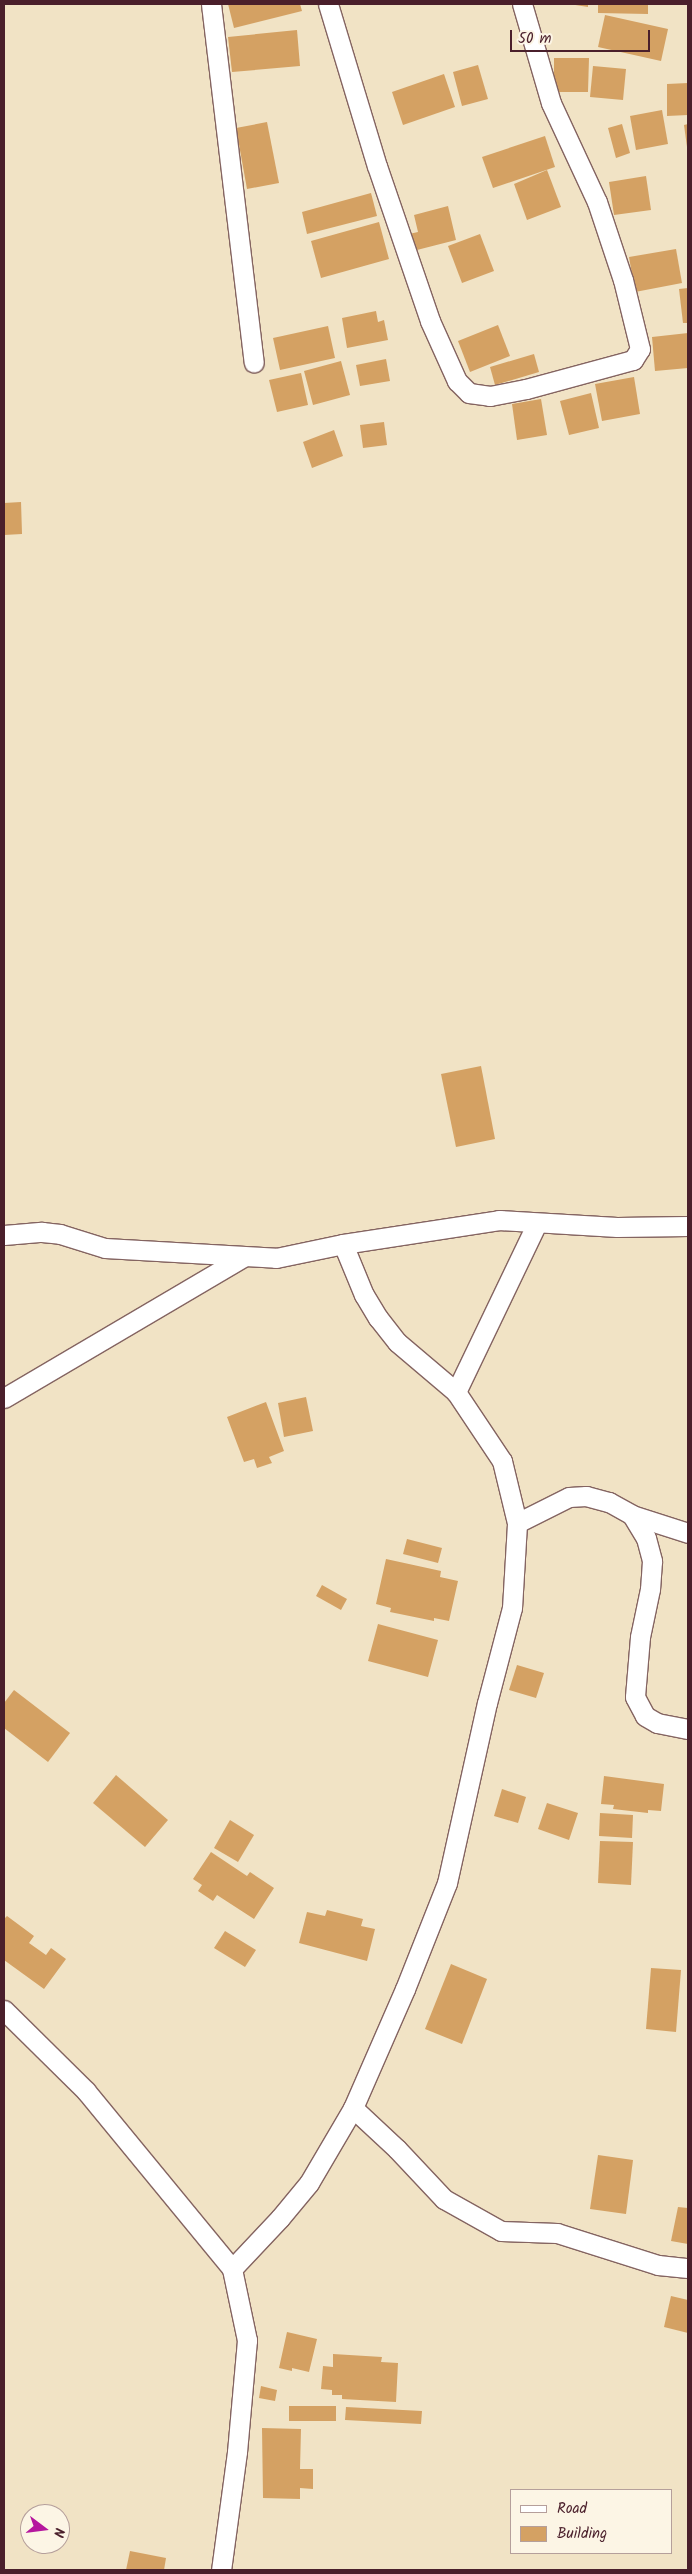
<!DOCTYPE html>
<style>
body{margin:0}
#map{position:relative;width:692px;height:2574px;overflow:hidden;background:#f1e3c5;font-family:Kalam,sans-serif}
div>[style]{position:absolute}
.building>*{inset:0;background:#d4a163}
.roads{filter:drop-shadow(1px 0 #846461) drop-shadow(-1px 0 #846461) drop-shadow(0 1px #846461) drop-shadow(0 -1px #846461)}
.minor>*{height:19px;margin:-9.5px;padding:0 9.5px;transform-origin:9.5px;border-radius:9.5px;background:#fff}
span{translate:-50% -50%;white-space:nowrap;text-align:center;line-height:1.15;-webkit-text-stroke:4px #fcf5e5;paint-order:stroke}
.frame{position:absolute;inset:0;border:5px solid #4a1f2b;pointer-events:none}
.legend{position:absolute;left:510px;top:2489px;width:162px;height:65px;box-sizing:border-box;background:#fcf5e5;border:1px solid #b59f9b;margin:0;padding:6px 9px;list-style:none;font-size:15px;color:#4a1f2b}
.legend li{display:flex;align-items:center;gap:10px;height:25px}
.legend b{width:25px;border:1px solid #b59f9b}
.north{position:absolute;left:20px;top:2504px;width:50px;height:50px;box-sizing:border-box;background:#fcf5e5;border:1px solid #b59f9b;border-radius:50%;rotate:105deg;font-size:14px;font-weight:700;line-height:20px;text-align:center;color:#4a1f2b}
.north::after{content:'';display:block;margin:auto;width:18px;height:22px;background:#b5179e;clip-path:polygon(50% 0,100% 100%,50% 72%,0 100%)}
.scale{position:absolute;left:510px;top:30px;width:140px;height:22px;box-sizing:border-box;border:2px solid #4a1f2b;border-top:0;padding-left:6px;font-size:15px;line-height:18px;white-space:nowrap;color:#4a1f2b;-webkit-text-stroke:4px #fcf5e5;paint-order:stroke}
</style>
<div id="map">
<div class="building">
<i style="clip-path:polygon(228px 4px,300px 4px,302px 11px,234px 28px)"></i>
<i style="clip-path:polygon(569px 4px,588px 4px,588px 7px)"></i>
<i style="clip-path:polygon(598px 4px,648px 4px,648px 14px,598px 13px)"></i>
<i style="clip-path:polygon(605px 15px,668px 29px,661px 61px,598px 47px)"></i>
<i style="clip-path:polygon(297px 30px,300px 66px,232px 72px,228px 37px)"></i>
<i style="clip-path:polygon(554px 58px,589px 58px,588px 92px,554px 92px)"></i>
<i style="clip-path:polygon(478px 65px,488px 99px,462px 106px,453px 72px)"></i>
<i style="clip-path:polygon(593px 66px,626px 69px,623px 100px,590px 97px)"></i>
<i style="clip-path:polygon(444px 74px,455px 107px,403px 125px,392px 92px)"></i>
<i style="clip-path:polygon(688px 83px,688px 115px,667px 116px,667px 84px)"></i>
<i style="clip-path:polygon(662px 110px,668px 144px,636px 150px,630px 116px)"></i>
<i style="clip-path:polygon(267px 122px,279px 183px,247px 189px,236px 128px)"></i>
<i style="clip-path:polygon(622px 124px,630px 153px,616px 158px,608px 128px)"></i>
<i style="clip-path:polygon(688px 124px,688px 147px,687px 147px,684px 125px)"></i>
<i style="clip-path:polygon(545px 136px,555px 167px,493px 188px,482px 157px)"></i>
<i style="clip-path:polygon(547px 170px,561px 207px,527px 220px,514px 184px)"></i>
<i style="clip-path:polygon(646px 176px,651px 210px,614px 215px,609px 182px)"></i>
<i style="clip-path:polygon(371px 193px,377px 216px,307px 234px,302px 212px)"></i>
<i style="clip-path:polygon(448px 206px,456px 240px,413px 251px,409px 234px,418px 232px,414px 215px)"></i>
<i style="clip-path:polygon(379px 222px,389px 259px,321px 278px,311px 241px)"></i>
<i style="clip-path:polygon(480px 234px,494px 271px,462px 283px,448px 246px)"></i>
<i style="clip-path:polygon(676px 249px,682px 283px,635px 292px,629px 257px)"></i>
<i style="clip-path:polygon(688px 288px,688px 323px,683px 323px,679px 289px)"></i>
<i style="clip-path:polygon(376px 311px,378px 322px,384px 320px,388px 340px,347px 348px,342px 318px)"></i>
<i style="clip-path:polygon(498px 325px,510px 356px,470px 372px,458px 341px)"></i>
<i style="clip-path:polygon(328px 326px,335px 358px,280px 370px,273px 338px)"></i>
<i style="clip-path:polygon(688px 333px,688px 368px,655px 371px,652px 337px)"></i>
<i style="clip-path:polygon(534px 354px,539px 372px,495px 385px,490px 367px)"></i>
<i style="clip-path:polygon(386px 359px,390px 381px,360px 386px,356px 365px)"></i>
<i style="clip-path:polygon(341px 361px,350px 395px,313px 405px,304px 371px)"></i>
<i style="clip-path:polygon(301px 373px,308px 405px,277px 412px,269px 380px)"></i>
<i style="clip-path:polygon(634px 377px,640px 414px,602px 421px,595px 384px)"></i>
<i style="clip-path:polygon(591px 393px,599px 428px,569px 435px,560px 401px)"></i>
<i style="clip-path:polygon(541px 399px,547px 435px,517px 440px,512px 404px)"></i>
<i style="clip-path:polygon(384px 422px,387px 445px,363px 448px,360px 425px)"></i>
<i style="clip-path:polygon(334px 430px,343px 456px,312px 468px,303px 442px)"></i>
<i style="clip-path:polygon(21px 502px,22px 534px,4px 535px,4px 503px)"></i>
<i style="clip-path:polygon(481px 1066px,495px 1139px,456px 1147px,441px 1074px)"></i>
<i style="clip-path:polygon(306px 1397px,313px 1431px,284px 1437px,278px 1403px)"></i>
<i style="clip-path:polygon(266px 1402px,284px 1451px,269px 1457px,272px 1463px,257px 1468px,254px 1459px,244px 1462px,227px 1417px)"></i>
<i style="clip-path:polygon(407px 1539px,442px 1548px,438px 1563px,403px 1554px)"></i>
<i style="clip-path:polygon(386px 1559px,441px 1571px,440px 1577px,458px 1581px,449px 1621px,434px 1618px,434px 1621px,390px 1612px,391px 1608px,376px 1604px)"></i>
<i style="clip-path:polygon(322px 1585px,347px 1599px,341px 1610px,316px 1596px)"></i>
<i style="clip-path:polygon(378px 1624px,438px 1640px,428px 1677px,368px 1661px)"></i>
<i style="clip-path:polygon(517px 1665px,544px 1673px,536px 1698px,509px 1690px)"></i>
<i style="clip-path:polygon(14px 1690px,70px 1733px,48px 1762px,4px 1728px,4px 1703px)"></i>
<i style="clip-path:polygon(116px 1775px,168px 1820px,145px 1847px,93px 1803px)"></i>
<i style="clip-path:polygon(604px 1776px,664px 1784px,661px 1811px,648px 1810px,648px 1813px,613px 1809px,614px 1805px,601px 1804px)"></i>
<i style="clip-path:polygon(502px 1789px,526px 1797px,518px 1823px,494px 1816px)"></i>
<i style="clip-path:polygon(547px 1803px,578px 1813px,569px 1840px,538px 1829px)"></i>
<i style="clip-path:polygon(600px 1813px,633px 1815px,632px 1838px,599px 1836px)"></i>
<i style="clip-path:polygon(230px 1820px,254px 1835px,238px 1862px,214px 1848px)"></i>
<i style="clip-path:polygon(600px 1841px,633px 1842px,631px 1885px,598px 1883px)"></i>
<i style="clip-path:polygon(211px 1852px,247px 1876px,250px 1872px,274px 1888px,254px 1919px,217px 1895px,213px 1901px,198px 1891px,202px 1885px,193px 1879px)"></i>
<i style="clip-path:polygon(327px 1910px,363px 1919px,361px 1926px,375px 1929px,367px 1961px,299px 1943px,307px 1912px,325px 1916px)"></i>
<i style="clip-path:polygon(7px 1916px,34px 1936px,29px 1943px,46px 1955px,51px 1948px,66px 1959px,44px 1989px,4px 1960px,4px 1919px)"></i>
<i style="clip-path:polygon(225px 1931px,256px 1950px,245px 1967px,214px 1948px)"></i>
<i style="clip-path:polygon(451px 1964px,487px 1979px,462px 2044px,425px 2029px)"></i>
<i style="clip-path:polygon(651px 1968px,681px 1970px,676px 2032px,646px 2029px)"></i>
<i style="clip-path:polygon(598px 2155px,633px 2160px,626px 2214px,590px 2209px)"></i>
<i style="clip-path:polygon(678px 2207px,688px 2208px,688px 2244px,671px 2241px)"></i>
<i style="clip-path:polygon(671px 2296px,688px 2300px,688px 2333px,664px 2327px)"></i>
<i style="clip-path:polygon(287px 2332px,317px 2339px,309px 2372px,292px 2368px,292px 2371px,279px 2368px)"></i>
<i style="clip-path:polygon(333px 2354px,382px 2357px,381px 2362px,398px 2363px,396px 2402px,342px 2399px,342px 2395px,332px 2395px,332px 2390px,321px 2389px,323px 2366px,333px 2367px)"></i>
<i style="clip-path:polygon(261px 2386px,277px 2390px,275px 2401px,259px 2398px)"></i>
<i style="clip-path:polygon(289px 2406px,336px 2406px,336px 2421px,289px 2421px)"></i>
<i style="clip-path:polygon(346px 2407px,422px 2411px,421px 2424px,345px 2420px)"></i>
<i style="clip-path:polygon(262px 2428px,301px 2429px,300px 2469px,313px 2469px,313px 2489px,300px 2488px,300px 2499px,263px 2498px)"></i>
<i style="clip-path:polygon(130px 2551px,166px 2558px,164px 2570px,126px 2570px)"></i>
</div>
<div class="roads">
<div class="minor">
<i style="left:211px;top:4px;width:361px;rotate:83.2deg"></i>
<i style="left:328px;top:4px;width:169px;rotate:73.2deg"></i>
<i style="left:377px;top:166px;width:164px;rotate:71.1deg"></i>
<i style="left:430px;top:321px;width:66px;rotate:65.8deg"></i>
<i style="left:457px;top:381px;width:17px;rotate:45deg"></i>
<i style="left:469px;top:393px;width:21px;rotate:8deg"></i>
<i style="left:490px;top:396px;width:37px;rotate:-11deg"></i>
<i style="left:526px;top:389px;width:111px;rotate:-15.2deg"></i>
<i style="left:633px;top:360px;width:13px;rotate:-58deg"></i>
<i style="left:640px;top:349px;width:71px;rotate:-103.8deg"></i>
<i style="left:623px;top:280px;width:82px;rotate:-108.4deg"></i>
<i style="left:597px;top:202px;width:109px;rotate:-114.9deg"></i>
<i style="left:551px;top:103px;width:103px;rotate:-106.3deg"></i>
<i style="left:4px;top:1235px;width:38px;rotate:-5deg"></i>
<i style="left:42px;top:1232px;width:18px;rotate:6deg"></i>
<i style="left:60px;top:1234px;width:47px;rotate:17.3deg"></i>
<i style="left:105px;top:1248px;width:171px;rotate:3.3deg"></i>
<i style="left:276px;top:1258px;width:68px;rotate:-11.8deg"></i>
<i style="left:343px;top:1244px;width:158px;rotate:-8.7deg"></i>
<i style="left:499px;top:1220px;width:118px;rotate:3.4deg"></i>
<i style="left:617px;top:1227px;width:71px;rotate:-0.8deg"></i>
<i style="left:456px;top:1392px;width:187px;rotate:-64.4deg"></i>
<i style="left:4px;top:1398px;width:277px;rotate:-30.5deg"></i>
<i style="left:632px;top:1515px;width:27px;rotate:59deg"></i>
<i style="left:646px;top:1538px;width:24px;rotate:75deg"></i>
<i style="left:652px;top:1561px;width:28px;rotate:94deg"></i>
<i style="left:650px;top:1589px;width:49px;rotate:101.8deg"></i>
<i style="left:640px;top:1637px;width:60px;rotate:94.8deg"></i>
<i style="left:635px;top:1697px;width:21px;rotate:62deg"></i>
<i style="left:645px;top:1716px;width:14px;rotate:30deg"></i>
<i style="left:657px;top:1723px;width:32px;rotate:11deg"></i>
<i style="left:517px;top:1523px;width:58px;rotate:-26.6deg"></i>
<i style="left:569px;top:1497px;width:17px;rotate:-3deg"></i>
<i style="left:586px;top:1496px;width:24px;rotate:15deg"></i>
<i style="left:609px;top:1502px;width:26px;rotate:29deg"></i>
<i style="left:632px;top:1515px;width:59px;rotate:17.8deg"></i>
<i style="left:4px;top:2010px;width:115px;rotate:44.6deg"></i>
<i style="left:86px;top:2091px;width:230px;rotate:50.6deg"></i>
<i style="left:232px;top:2269px;width:73px;rotate:78.1deg"></i>
<i style="left:247px;top:2340px;width:112px;rotate:95.1deg"></i>
<i style="left:237px;top:2452px;width:119px;rotate:97.7deg"></i>
<i style="left:353px;top:2108px;width:60px;rotate:43deg"></i>
<i style="left:397px;top:2149px;width:69px;rotate:46.8deg"></i>
<i style="left:444px;top:2199px;width:65px;rotate:29.3deg"></i>
<i style="left:501px;top:2231px;width:56px;rotate:2deg"></i>
<i style="left:557px;top:2233px;width:106px;rotate:17.6deg"></i>
<i style="left:658px;top:2265px;width:30px;rotate:6deg"></i>
<i style="left:232px;top:2269px;width:70px;rotate:-46.7deg"></i>
<i style="left:280px;top:2218px;width:45px;rotate:-50.4deg"></i>
<i style="left:309px;top:2183px;width:87px;rotate:-59.6deg"></i>
<i style="left:353px;top:2108px;width:130px;rotate:-66.4deg"></i>
<i style="left:405px;top:1989px;width:114px;rotate:-68.4deg"></i>
<i style="left:447px;top:1883px;width:184px;rotate:-77.5deg"></i>
<i style="left:487px;top:1703px;width:98px;rotate:-75.3deg"></i>
<i style="left:512px;top:1608px;width:85px;rotate:-86.6deg"></i>
<i style="left:517px;top:1523px;width:64px;rotate:-103.6deg"></i>
<i style="left:502px;top:1461px;width:83px;rotate:-123.7deg"></i>
<i style="left:456px;top:1392px;width:77px;rotate:-139.7deg"></i>
<i style="left:397px;top:1342px;width:31px;rotate:-128deg"></i>
<i style="left:378px;top:1318px;width:27px;rotate:-121deg"></i>
<i style="left:364px;top:1295px;width:55px;rotate:-112.4deg"></i>
</div>
</div>
<div class="frame"></div>
<ul class="legend">
<li><b style="height:6px;background:#fff"></b>Road</li>
<li><b style="height:14px;background:#d4a163"></b>Building</li>
</ul>
<div class="north">N</div>
<div class="scale">50 m</div>
</div>
